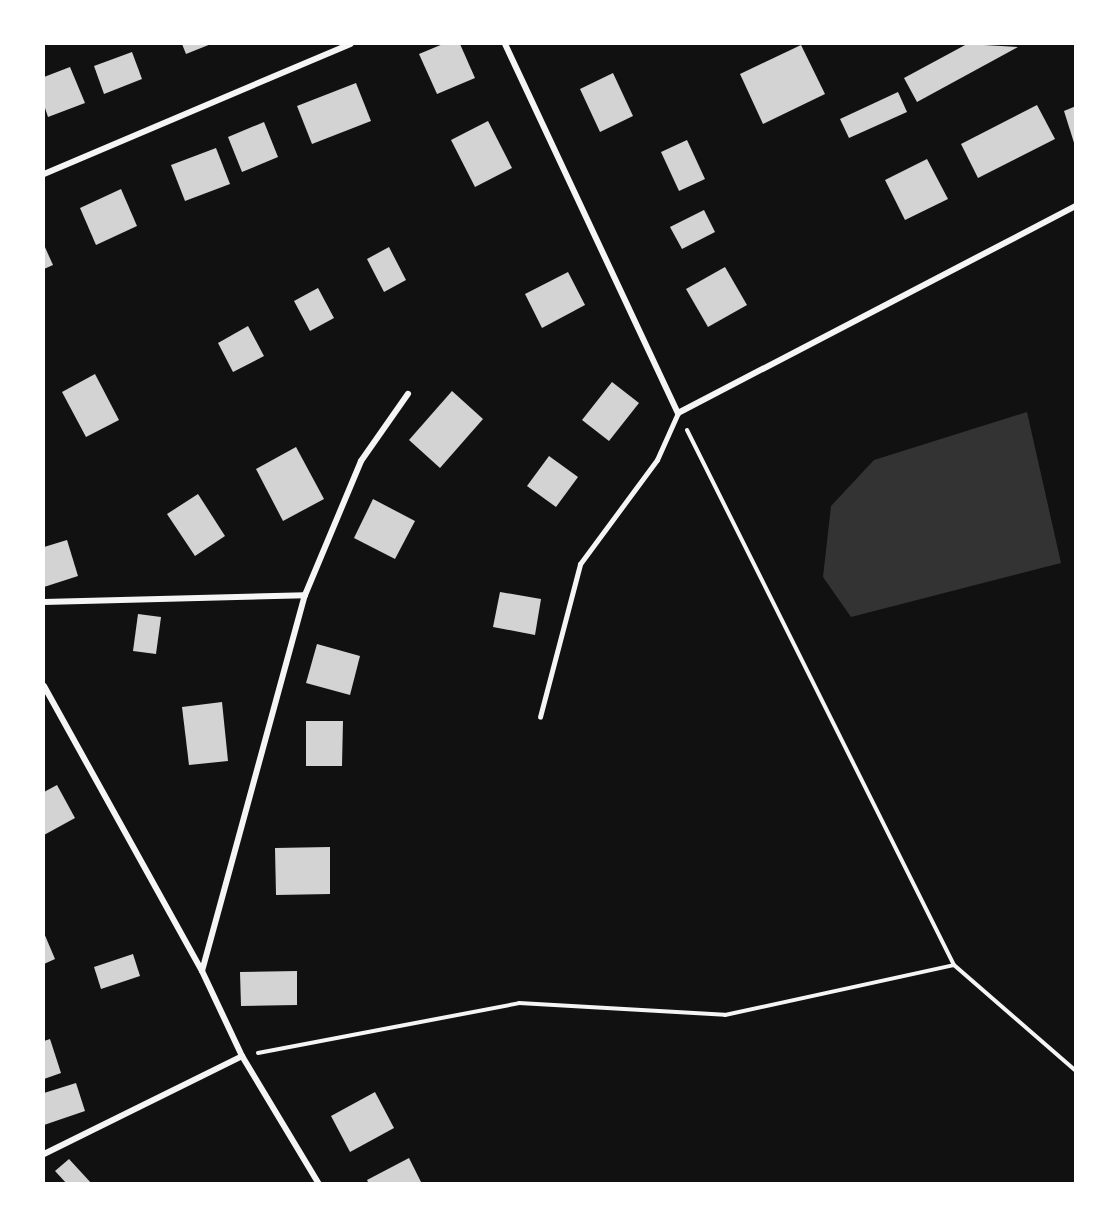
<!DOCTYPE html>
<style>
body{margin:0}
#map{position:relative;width:1119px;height:1227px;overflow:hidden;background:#111;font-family:Rubik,sans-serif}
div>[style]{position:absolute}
.water>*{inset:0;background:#333}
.building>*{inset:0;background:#d3d3d3}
.path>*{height:4px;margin:-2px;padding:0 2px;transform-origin:2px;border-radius:2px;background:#f5f5f5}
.service>*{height:4.5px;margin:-2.25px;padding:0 2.25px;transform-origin:2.25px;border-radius:2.25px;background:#f5f5f5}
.minor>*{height:6px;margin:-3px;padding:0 3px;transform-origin:3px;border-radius:3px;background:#f5f5f5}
span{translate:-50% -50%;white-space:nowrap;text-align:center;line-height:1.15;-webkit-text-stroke:5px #fff;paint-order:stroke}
.frame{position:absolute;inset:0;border:45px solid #fff;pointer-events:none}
</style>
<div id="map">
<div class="water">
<i style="clip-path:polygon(1027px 412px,1061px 563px,851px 617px,823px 577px,831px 506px,874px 460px)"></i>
</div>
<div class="building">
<i style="clip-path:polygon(182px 44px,211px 44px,186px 54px)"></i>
<i style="clip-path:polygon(443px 44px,460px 44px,475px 78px,437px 94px,419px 54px)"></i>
<i style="clip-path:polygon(967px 44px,1018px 47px,917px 102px,904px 78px)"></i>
<i style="clip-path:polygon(801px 45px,825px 94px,763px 124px,740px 74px)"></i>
<i style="clip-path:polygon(132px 52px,142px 79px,104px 94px,94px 66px)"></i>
<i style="clip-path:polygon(70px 67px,85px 103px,48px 117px,44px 105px,44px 77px)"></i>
<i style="clip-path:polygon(613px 73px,633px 116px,600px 132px,580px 89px)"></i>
<i style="clip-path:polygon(356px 83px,371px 121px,312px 144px,297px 106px)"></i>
<i style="clip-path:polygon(898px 92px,907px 112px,849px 138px,840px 119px)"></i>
<i style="clip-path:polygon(1037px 105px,1055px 139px,978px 178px,961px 144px)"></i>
<i style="clip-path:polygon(1076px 106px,1076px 146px,1075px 146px,1064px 111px)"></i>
<i style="clip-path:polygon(488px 121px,512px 168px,475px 187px,451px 140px)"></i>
<i style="clip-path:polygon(264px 122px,278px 157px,242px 172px,228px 137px)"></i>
<i style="clip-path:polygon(687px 140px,705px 179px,679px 191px,661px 152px)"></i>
<i style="clip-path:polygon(216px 148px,230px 184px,185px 201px,171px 165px)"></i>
<i style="clip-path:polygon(927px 159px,948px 199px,905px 220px,885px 180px)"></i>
<i style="clip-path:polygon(121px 189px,137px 226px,96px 245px,80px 208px)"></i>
<i style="clip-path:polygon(704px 210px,715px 232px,682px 249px,670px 227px)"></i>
<i style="clip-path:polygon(44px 245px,53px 265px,44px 269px)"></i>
<i style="clip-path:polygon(389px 247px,406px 280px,384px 292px,367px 259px)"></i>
<i style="clip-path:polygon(725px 267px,747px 305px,708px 327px,686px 289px)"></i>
<i style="clip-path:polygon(568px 272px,585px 305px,542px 328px,525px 294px)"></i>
<i style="clip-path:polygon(318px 288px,334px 318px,310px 331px,294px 301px)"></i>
<i style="clip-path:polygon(248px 326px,264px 356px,233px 372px,218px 343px)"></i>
<i style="clip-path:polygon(95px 374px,119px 420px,86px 437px,62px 392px)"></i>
<i style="clip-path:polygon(612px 382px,639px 403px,609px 441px,582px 420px)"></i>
<i style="clip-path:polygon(452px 391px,483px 419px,440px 468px,409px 440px)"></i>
<i style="clip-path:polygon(296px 447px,324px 499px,283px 521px,256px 469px)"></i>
<i style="clip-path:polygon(549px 456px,578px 477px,556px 507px,527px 486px)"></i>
<i style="clip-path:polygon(198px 494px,225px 536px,195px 556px,167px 514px)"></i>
<i style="clip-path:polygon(373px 499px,415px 521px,395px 559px,354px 538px)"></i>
<i style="clip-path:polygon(67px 540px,78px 576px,44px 587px,44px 547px)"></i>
<i style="clip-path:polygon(500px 592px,541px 599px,535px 635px,493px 627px)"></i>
<i style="clip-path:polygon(138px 614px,161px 617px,156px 654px,133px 651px)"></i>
<i style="clip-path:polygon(317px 644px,360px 656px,350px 695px,306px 683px)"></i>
<i style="clip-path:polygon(222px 702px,228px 761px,189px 765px,182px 707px)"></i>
<i style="clip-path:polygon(306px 721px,343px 721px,342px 766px,306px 766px)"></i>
<i style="clip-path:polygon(57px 785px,75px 818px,44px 835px,44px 792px)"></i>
<i style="clip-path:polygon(330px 847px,330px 894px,276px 895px,275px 848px)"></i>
<i style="clip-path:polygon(44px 933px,55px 959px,44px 964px)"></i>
<i style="clip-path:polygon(133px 954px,140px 976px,101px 989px,94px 967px)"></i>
<i style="clip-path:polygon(297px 971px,297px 1005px,241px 1006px,240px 972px)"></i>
<i style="clip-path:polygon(50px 1039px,61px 1073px,44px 1079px,44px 1041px)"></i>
<i style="clip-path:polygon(76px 1083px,85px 1111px,44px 1125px,44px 1093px)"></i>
<i style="clip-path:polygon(375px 1092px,394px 1128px,350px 1152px,331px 1116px)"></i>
<i style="clip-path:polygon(409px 1158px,422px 1184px,369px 1184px,367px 1180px)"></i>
<i style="clip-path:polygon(69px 1159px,92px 1184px,67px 1184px,55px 1171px)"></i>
</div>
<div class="path">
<i style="left:687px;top:430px;width:598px;rotate:63.48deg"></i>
<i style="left:954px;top:965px;width:162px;rotate:41deg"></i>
<i style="left:258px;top:1053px;width:266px;rotate:-10.8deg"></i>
<i style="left:519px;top:1003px;width:206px;rotate:3.3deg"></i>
<i style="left:725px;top:1015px;width:234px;rotate:-12.3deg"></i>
</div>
<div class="service">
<i style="left:540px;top:717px;width:158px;rotate:-75.3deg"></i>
<i style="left:580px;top:564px;width:129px;rotate:-53.5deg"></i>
<i style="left:657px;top:460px;width:51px;rotate:-65.9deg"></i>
</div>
<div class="minor">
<i style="left:505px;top:44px;width:408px;rotate:64.9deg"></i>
<i style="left:678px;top:413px;width:449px;rotate:-27.5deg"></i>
<i style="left:44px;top:174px;width:333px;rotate:-23deg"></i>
<i style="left:44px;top:602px;width:261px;rotate:-1.5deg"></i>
<i style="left:44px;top:686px;width:326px;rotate:61deg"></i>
<i style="left:202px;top:971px;width:94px;rotate:64.8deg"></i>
<i style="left:242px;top:1056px;width:149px;rotate:59deg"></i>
<i style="left:202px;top:971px;width:390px;rotate:-74.7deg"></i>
<i style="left:305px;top:595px;width:145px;rotate:-67.3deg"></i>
<i style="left:361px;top:461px;width:82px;rotate:-55deg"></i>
<i style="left:44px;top:1154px;width:221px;rotate:-26.3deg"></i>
</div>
<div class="frame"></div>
</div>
